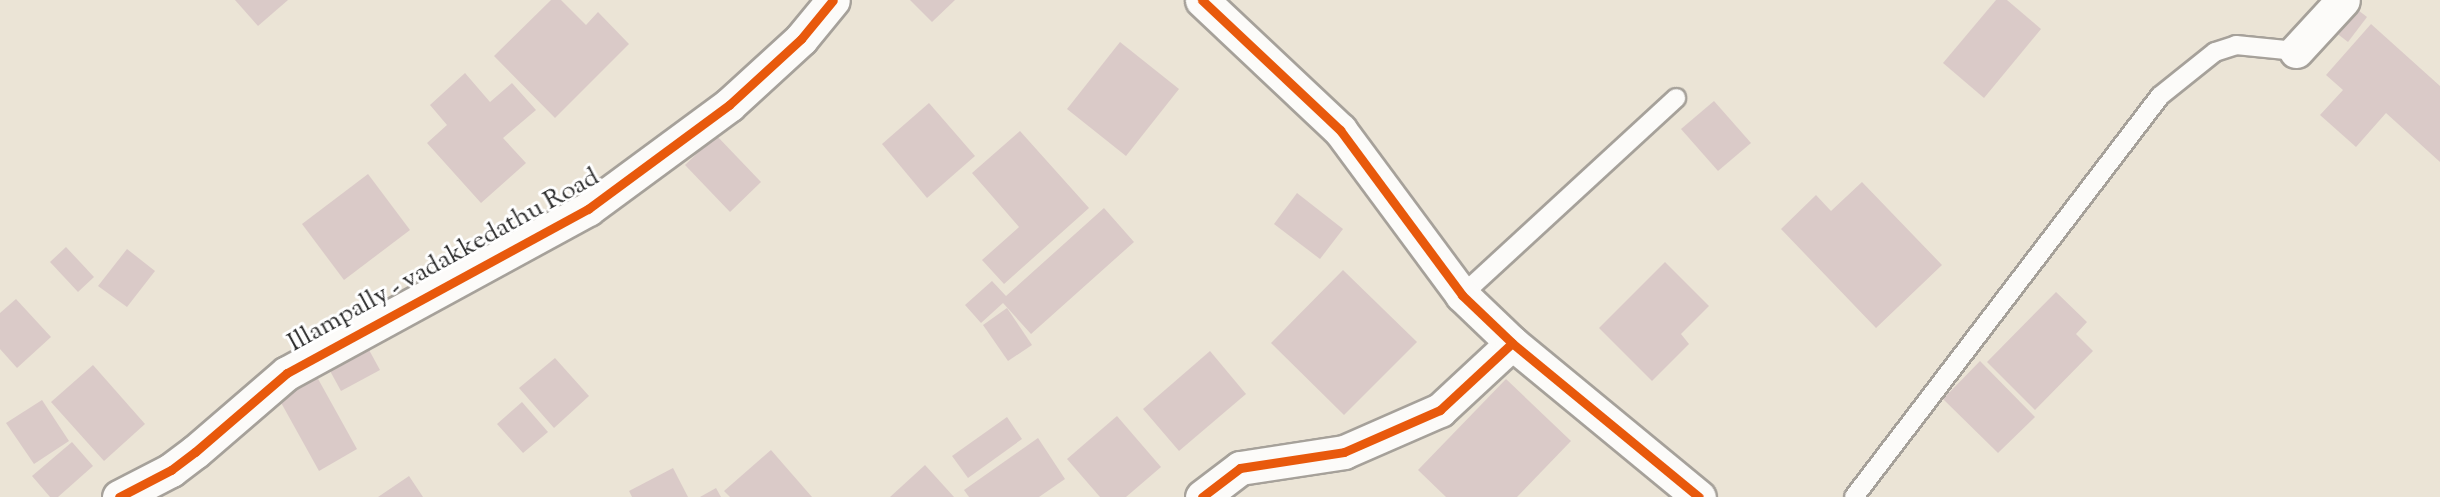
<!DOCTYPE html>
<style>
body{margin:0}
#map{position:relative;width:2440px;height:497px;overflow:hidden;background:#ebe4d6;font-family:"Sorts Mill Goudy",serif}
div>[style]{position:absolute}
.building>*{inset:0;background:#dacac8}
.roads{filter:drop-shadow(2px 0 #a6a19a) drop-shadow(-2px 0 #a6a19a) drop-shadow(0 2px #a6a19a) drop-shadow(0 -2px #a6a19a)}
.service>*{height:18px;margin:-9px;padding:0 9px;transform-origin:9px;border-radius:9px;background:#fcfbf9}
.minor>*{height:33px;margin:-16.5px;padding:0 16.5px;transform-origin:16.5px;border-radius:16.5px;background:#fcfbf9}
.tertiary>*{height:33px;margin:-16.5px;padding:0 16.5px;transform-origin:16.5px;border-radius:16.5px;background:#fcfbf9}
.cycleway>*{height:9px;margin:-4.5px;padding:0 4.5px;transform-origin:4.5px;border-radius:4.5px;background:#e8590c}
span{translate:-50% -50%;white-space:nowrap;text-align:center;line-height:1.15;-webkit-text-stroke:6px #fff;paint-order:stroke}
.street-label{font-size:26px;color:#2b2b2b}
</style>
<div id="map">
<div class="building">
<i style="clip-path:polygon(235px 0,288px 0,258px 26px)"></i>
<i style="clip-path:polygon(551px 0,561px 0,586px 25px,598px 12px,629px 44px,555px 118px,494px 56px)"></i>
<i style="clip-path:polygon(910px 0,955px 0,932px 22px)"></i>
<i style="clip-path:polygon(1996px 0,2007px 0,2041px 29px,1984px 98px,1943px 63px)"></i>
<i style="clip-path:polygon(2345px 0,2367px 17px,2348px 42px,2322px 22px)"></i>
<i style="clip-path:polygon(2371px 24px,2440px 86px,2440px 162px,2386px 113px,2356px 147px,2320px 115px,2343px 90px,2326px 75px)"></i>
<i style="clip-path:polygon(1120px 42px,1179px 89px,1126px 156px,1067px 109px)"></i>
<i style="clip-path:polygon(465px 73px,490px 102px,512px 83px,536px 110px,503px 138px,526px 163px,481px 203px,427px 143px,447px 125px,430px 105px)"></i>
<i style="clip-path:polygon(1714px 101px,1751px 143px,1718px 171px,1681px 129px)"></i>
<i style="clip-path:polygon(929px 103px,975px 156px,927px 198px,882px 144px)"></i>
<i style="clip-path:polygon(1020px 131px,1089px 208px,1004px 284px,982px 260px,1019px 227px,972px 173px)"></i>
<i style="clip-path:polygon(716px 135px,761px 182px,730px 212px,685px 165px)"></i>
<i style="clip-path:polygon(368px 174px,410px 230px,344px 280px,302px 224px)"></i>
<i style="clip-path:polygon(1862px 182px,1942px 265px,1876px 328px,1781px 229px,1816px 195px,1831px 211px)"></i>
<i style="clip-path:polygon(1297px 193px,1343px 229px,1320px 259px,1274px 224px)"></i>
<i style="clip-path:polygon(1104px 208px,1134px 242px,1031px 334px,1003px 303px,981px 323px,965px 305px,992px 281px,1006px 296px)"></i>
<i style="clip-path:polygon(66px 247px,94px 277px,78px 292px,50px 262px)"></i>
<i style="clip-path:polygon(127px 249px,155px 271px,127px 307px,98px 286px)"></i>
<i style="clip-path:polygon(1665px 262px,1709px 306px,1681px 334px,1689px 344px,1652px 381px,1599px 328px)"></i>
<i style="clip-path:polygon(1343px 270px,1417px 342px,1344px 415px,1271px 343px)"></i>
<i style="clip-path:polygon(2056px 292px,2087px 322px,2076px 334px,2093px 351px,2035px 410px,1987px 362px)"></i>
<i style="clip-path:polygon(16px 299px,51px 337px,17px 368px,0 349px,0 313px)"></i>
<i style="clip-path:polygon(1007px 308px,1032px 345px,1008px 361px,983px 325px)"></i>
<i style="clip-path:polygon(357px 328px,380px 370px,341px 391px,318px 349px)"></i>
<i style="clip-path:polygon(1210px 351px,1246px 394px,1179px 451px,1143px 409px)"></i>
<i style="clip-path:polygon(555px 358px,589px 396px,554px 428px,519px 388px)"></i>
<i style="clip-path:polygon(1980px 361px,2035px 417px,1998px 453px,1943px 399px)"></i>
<i style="clip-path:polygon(93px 365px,145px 424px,104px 461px,51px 402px)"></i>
<i style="clip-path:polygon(317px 377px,357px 449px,319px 471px,279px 399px)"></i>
<i style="clip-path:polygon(1506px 379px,1571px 441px,1517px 497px,1446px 497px,1418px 470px)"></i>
<i style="clip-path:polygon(42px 400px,69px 441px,34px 464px,6px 423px)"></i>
<i style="clip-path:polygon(522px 402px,548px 432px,523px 453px,497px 424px)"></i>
<i style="clip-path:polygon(1117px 416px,1161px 467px,1126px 497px,1100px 497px,1067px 459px)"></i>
<i style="clip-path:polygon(1007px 417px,1022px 439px,968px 478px,952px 456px)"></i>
<i style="clip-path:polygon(1038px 438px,1065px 479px,1039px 497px,969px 497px,964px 490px)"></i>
<i style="clip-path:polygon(72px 442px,93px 466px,58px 497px,50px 497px,32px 476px)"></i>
<i style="clip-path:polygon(771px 450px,812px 497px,730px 497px,724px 491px)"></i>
<i style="clip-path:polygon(925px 465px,954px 497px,890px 497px)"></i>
<i style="clip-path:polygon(673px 468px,688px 497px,632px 497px,629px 491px)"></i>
<i style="clip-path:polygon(409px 476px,423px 497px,378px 497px)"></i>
<i style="clip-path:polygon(716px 488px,721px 497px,700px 497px)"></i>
</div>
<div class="roads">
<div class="service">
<i style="left:1462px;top:295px;width:291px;rotate:-42.6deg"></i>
<i style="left:1854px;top:497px;width:504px;rotate:-52.65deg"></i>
<i style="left:2160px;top:96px;width:70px;rotate:-38.7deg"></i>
<i style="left:2215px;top:52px;width:22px;rotate:-18deg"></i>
<i style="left:2236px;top:45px;width:60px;rotate:5.7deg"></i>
</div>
<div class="minor">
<i style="left:2296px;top:51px;width:69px;rotate:-47.3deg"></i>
<i style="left:119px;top:497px;width:59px;rotate:-27.4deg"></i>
<i style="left:171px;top:470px;width:30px;rotate:-37deg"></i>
<i style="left:195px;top:452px;width:121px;rotate:-40.7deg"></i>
<i style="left:287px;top:373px;width:343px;rotate:-28.6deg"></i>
<i style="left:588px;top:209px;width:175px;rotate:-36.4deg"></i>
<i style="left:729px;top:105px;width:98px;rotate:-42.5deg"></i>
<i style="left:801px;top:39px;width:50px;rotate:-50.6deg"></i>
<i style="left:1202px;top:497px;width:48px;rotate:-37.3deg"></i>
<i style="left:1240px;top:468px;width:105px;rotate:-8.7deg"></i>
<i style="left:1344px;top:452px;width:105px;rotate:-23.6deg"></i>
<i style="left:1440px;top:410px;width:98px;rotate:-42.9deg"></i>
</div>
<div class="tertiary">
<i style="left:1202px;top:0;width:190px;rotate:43.3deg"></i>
<i style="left:1340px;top:130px;width:205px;rotate:53.5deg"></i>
<i style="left:1462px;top:295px;width:69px;rotate:43.8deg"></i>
<i style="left:1512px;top:343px;width:242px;rotate:39.5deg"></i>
</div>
</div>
<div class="cycleway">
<i style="left:1202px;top:0;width:190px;rotate:43.3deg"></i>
<i style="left:1340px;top:130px;width:205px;rotate:53.5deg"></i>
<i style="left:1462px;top:295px;width:69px;rotate:43.8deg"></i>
<i style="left:1512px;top:343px;width:242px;rotate:39.5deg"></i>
<i style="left:119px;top:497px;width:59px;rotate:-27.4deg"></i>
<i style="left:171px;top:470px;width:30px;rotate:-37deg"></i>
<i style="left:195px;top:452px;width:121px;rotate:-40.7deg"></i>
<i style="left:287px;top:373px;width:343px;rotate:-28.6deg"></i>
<i style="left:588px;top:209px;width:175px;rotate:-36.4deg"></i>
<i style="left:729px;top:105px;width:98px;rotate:-42.5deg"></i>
<i style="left:801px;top:39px;width:50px;rotate:-50.6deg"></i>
<i style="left:1202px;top:497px;width:48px;rotate:-37.3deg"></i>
<i style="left:1240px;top:468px;width:105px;rotate:-8.7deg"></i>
<i style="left:1344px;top:452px;width:105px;rotate:-23.6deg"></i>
<i style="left:1440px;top:410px;width:98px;rotate:-42.9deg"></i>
</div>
<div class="street-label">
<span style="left:444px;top:261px;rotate:-29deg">Illampally - vadakkedathu Road</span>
</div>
</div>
